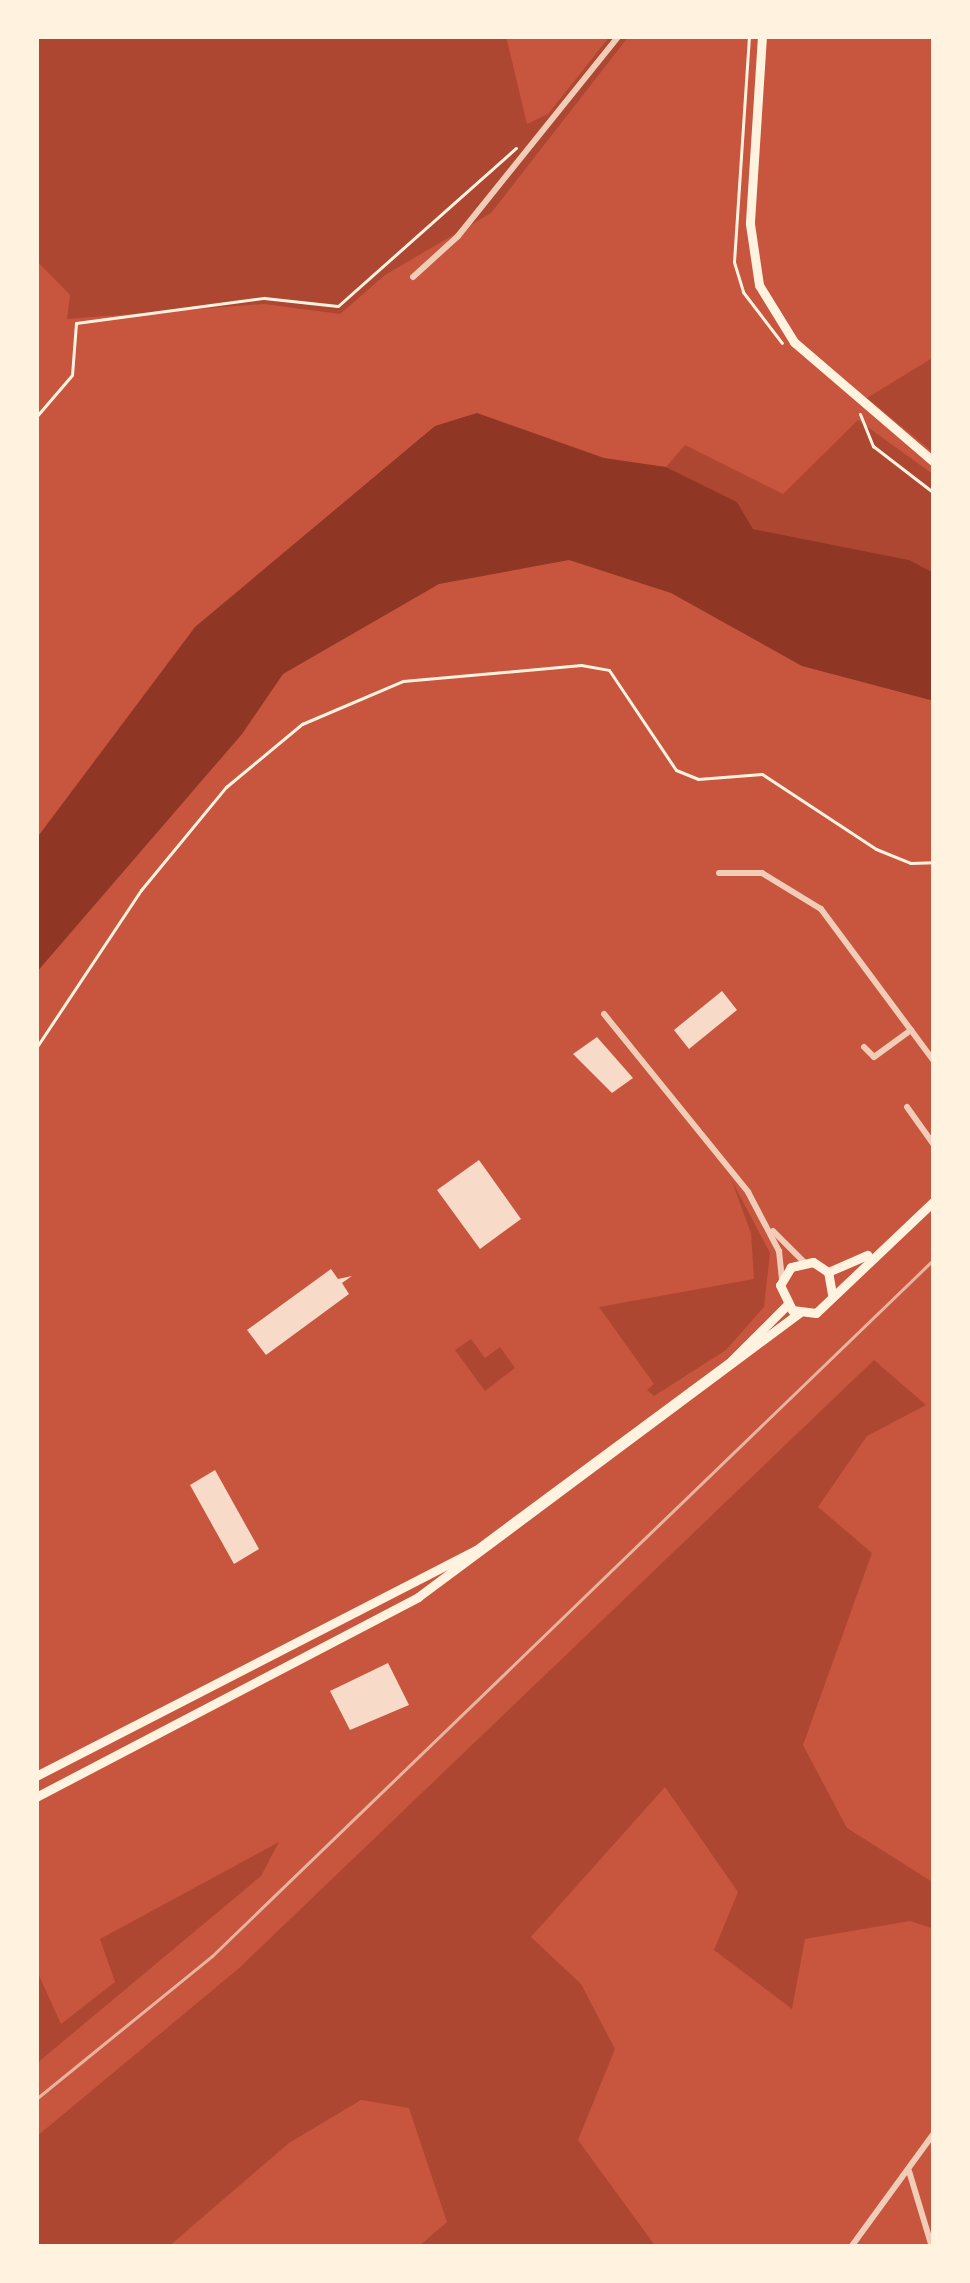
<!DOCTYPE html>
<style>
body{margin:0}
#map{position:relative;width:970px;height:2283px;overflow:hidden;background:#c8553d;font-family:"Nunito Sans",sans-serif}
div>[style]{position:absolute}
.green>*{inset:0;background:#ae4732}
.water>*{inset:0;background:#8f3625}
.building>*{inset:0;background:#f7dbc8}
.path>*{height:3px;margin:-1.5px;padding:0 1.5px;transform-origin:1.5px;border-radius:1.5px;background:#fff3e0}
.minor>*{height:6px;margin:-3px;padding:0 3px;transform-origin:3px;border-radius:3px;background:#f1ccb7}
.secondary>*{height:9px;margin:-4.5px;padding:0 4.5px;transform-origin:4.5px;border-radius:4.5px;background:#fff3e0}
.rail>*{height:3px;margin:-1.5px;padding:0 1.5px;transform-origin:1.5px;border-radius:1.5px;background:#e9b49f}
span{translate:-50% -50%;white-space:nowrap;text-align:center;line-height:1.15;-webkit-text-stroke:12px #fff3e0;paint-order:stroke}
.frame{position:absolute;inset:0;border:39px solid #fff3e0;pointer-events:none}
</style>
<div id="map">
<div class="green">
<i style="clip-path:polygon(36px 36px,506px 36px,527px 124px,548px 114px,610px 36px,629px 36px,491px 213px,385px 275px,340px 314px,264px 304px,67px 319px,70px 295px,36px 260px)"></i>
<i style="clip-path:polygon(934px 357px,934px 453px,867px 398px)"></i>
<i style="clip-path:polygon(858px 420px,934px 475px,934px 573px,908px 560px,753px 529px,737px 502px,666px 467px,685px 445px,783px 494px)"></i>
<i style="clip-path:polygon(731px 1179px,770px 1253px,764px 1307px,726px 1350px,654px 1396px,647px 1390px,654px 1384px,599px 1307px,754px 1279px,751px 1233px)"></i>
<i style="clip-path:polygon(471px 1339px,485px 1358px,500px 1347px,515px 1368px,485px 1391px,455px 1350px)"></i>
<i style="clip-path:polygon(874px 1360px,926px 1405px,867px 1436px,818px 1507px,872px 1553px,803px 1745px,847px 1828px,934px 1883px,934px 1929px,910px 1921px,805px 1939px,792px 2009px,714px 1950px,738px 1892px,665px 1787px,531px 1937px,581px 1984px,615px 2049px,578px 2140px,656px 2247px,418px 2247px,447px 2222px,409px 2108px,361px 2100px,289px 2143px,168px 2247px,36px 2247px,36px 2137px,238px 1969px)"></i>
<i style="clip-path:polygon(279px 1842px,261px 1876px,36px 2064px,36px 1969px,61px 2024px,115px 1982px,100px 1939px)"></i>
</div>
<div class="water">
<i style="clip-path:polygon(477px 413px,604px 458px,666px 467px,737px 502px,753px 529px,909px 560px,934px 573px,934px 701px,802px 666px,671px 593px,569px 560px,439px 584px,283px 674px,242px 734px,36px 973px,36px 839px,195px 627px,435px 426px)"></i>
</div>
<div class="building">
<i style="clip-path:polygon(722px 991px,737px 1010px,689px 1049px,674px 1030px)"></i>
<i style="clip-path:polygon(597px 1037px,633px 1078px,612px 1093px,573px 1054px)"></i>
<i style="clip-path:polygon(479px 1160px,521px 1219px,480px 1249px,437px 1190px)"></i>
<i style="clip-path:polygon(331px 1269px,338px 1279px,352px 1276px,342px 1283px,349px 1294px,266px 1355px,247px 1330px)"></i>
<i style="clip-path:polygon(215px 1470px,259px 1549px,234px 1564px,190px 1485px)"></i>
<i style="clip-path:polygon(388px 1663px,409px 1705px,350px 1730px,330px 1691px)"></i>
</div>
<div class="path">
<i style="left:749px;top:36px;width:226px;rotate:93.8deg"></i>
<i style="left:734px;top:262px;width:31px;rotate:73deg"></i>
<i style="left:743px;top:292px;width:64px;rotate:52.6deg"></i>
<i style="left:860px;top:414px;width:35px;rotate:68deg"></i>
<i style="left:873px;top:446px;width:77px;rotate:37.6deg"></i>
<i style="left:36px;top:417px;width:55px;rotate:-49.4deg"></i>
<i style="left:72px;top:375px;width:52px;rotate:-85.6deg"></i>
<i style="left:76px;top:323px;width:190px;rotate:-7.6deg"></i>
<i style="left:264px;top:298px;width:74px;rotate:6.2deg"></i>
<i style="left:338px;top:306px;width:238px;rotate:-41.6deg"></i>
<i style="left:36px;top:459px;width:1px;rotate:90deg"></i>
<i style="left:36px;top:1048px;width:190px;rotate:-56.4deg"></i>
<i style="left:141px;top:890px;width:134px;rotate:-50.5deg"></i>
<i style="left:226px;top:787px;width:99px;rotate:-39.7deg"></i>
<i style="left:302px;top:724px;width:110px;rotate:-23.1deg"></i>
<i style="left:403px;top:681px;width:179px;rotate:-5.1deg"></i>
<i style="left:581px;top:665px;width:28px;rotate:10deg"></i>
<i style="left:609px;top:670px;width:120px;rotate:56.2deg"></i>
<i style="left:676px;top:770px;width:24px;rotate:22deg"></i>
<i style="left:698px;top:779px;width:64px;rotate:-4.5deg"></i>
<i style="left:762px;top:774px;width:136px;rotate:33.3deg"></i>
<i style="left:876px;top:849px;width:37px;rotate:22deg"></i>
<i style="left:910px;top:863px;width:24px;rotate:-2deg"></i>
</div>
<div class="minor">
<i style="left:413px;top:277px;width:61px;rotate:-42.3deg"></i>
<i style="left:458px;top:236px;width:257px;rotate:-51.2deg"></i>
<i style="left:719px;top:873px;width:43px"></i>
<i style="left:762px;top:873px;width:69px;rotate:31.4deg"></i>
<i style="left:821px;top:909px;width:189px;rotate:53.4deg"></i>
<i style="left:604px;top:1014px;width:229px;rotate:51deg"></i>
<i style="left:748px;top:1192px;width:67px;rotate:62.3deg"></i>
<i style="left:779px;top:1251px;width:27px;rotate:84deg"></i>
<i style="left:864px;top:1047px;width:14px;rotate:45deg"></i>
<i style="left:874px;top:1057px;width:46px;rotate:-36.1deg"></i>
<i style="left:907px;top:1107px;width:47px;rotate:54.6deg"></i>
<i style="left:773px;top:1231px;width:44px;rotate:45deg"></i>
<i style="left:909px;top:2171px;width:79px;rotate:73.2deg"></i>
<i style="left:851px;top:2247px;width:141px;rotate:-53.9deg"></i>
</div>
<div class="secondary">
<i style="left:762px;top:36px;width:188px;rotate:93.7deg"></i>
<i style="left:750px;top:224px;width:62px;rotate:81.6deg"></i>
<i style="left:759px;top:285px;width:67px;rotate:58.4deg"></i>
<i style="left:794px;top:342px;width:184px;rotate:40.6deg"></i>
<i style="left:828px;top:1272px;width:43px;rotate:-23.6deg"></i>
<i style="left:832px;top:1294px;width:22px;rotate:-100deg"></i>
<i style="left:828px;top:1272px;width:18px;rotate:-146deg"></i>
<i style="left:813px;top:1262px;width:23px;rotate:167deg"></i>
<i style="left:791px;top:1267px;width:21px;rotate:121deg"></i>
<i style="left:780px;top:1285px;width:28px;rotate:64deg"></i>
<i style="left:792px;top:1310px;width:24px;rotate:7deg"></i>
<i style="left:816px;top:1313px;width:163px;rotate:-43.5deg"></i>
<i style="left:36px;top:1776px;width:495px;rotate:-27.2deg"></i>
<i style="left:476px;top:1550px;width:317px;rotate:-36.5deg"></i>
<i style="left:731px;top:1361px;width:79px;rotate:-45deg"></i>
<i style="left:36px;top:1797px;width:431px;rotate:-27.6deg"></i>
<i style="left:418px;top:1597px;width:475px;rotate:-36.7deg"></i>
</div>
<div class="rail">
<i style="left:36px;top:2099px;width:227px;rotate:-39.1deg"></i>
<i style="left:212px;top:1956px;width:1004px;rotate:-43.99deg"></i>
</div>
<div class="frame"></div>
</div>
